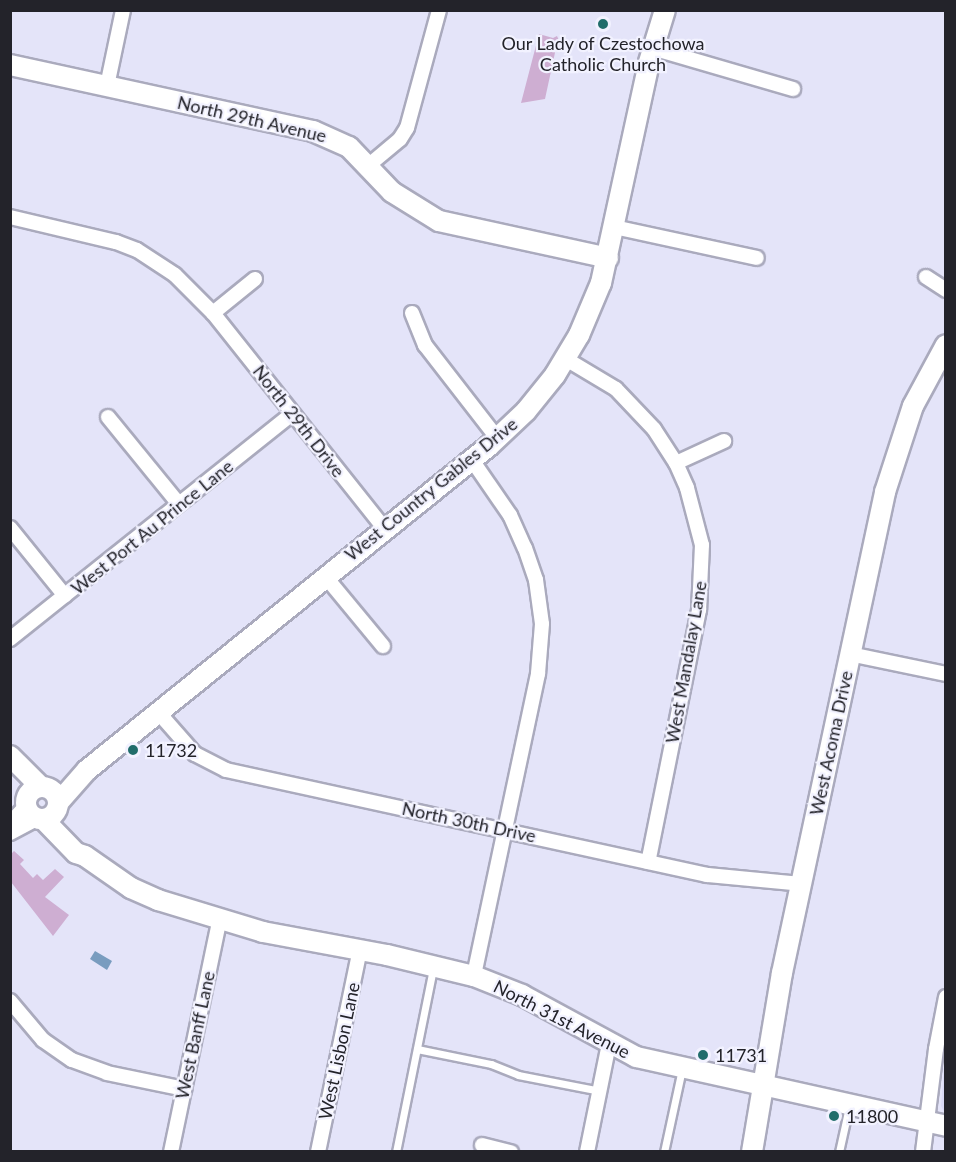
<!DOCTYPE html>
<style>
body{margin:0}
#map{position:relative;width:956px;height:1162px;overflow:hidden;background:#e4e4f9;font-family:Lato,sans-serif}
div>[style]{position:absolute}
.built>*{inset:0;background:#d9d9f5}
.green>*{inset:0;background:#ceaed2}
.water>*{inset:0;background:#799cbf}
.roads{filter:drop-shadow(2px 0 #aaaabd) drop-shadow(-2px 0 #aaaabd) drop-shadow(0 2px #aaaabd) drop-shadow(0 -2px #aaaabd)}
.lane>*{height:7px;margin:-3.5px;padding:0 3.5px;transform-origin:3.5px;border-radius:3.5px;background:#fff}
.street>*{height:14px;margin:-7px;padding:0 7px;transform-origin:7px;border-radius:7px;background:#fff}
.secondary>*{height:20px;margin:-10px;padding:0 10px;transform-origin:10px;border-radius:10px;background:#fff}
.secondary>.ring{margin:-10px;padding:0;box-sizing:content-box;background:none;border:20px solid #fff;border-radius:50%}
.dots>*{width:16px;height:16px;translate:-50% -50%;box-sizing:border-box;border:3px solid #f2f2ff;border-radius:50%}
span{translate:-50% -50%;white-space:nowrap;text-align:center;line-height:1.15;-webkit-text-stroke:4.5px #f2f2ff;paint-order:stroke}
.poi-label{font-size:18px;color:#23232a}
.left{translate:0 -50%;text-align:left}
.street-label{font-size:18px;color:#23232a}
.frame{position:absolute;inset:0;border:12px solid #23232a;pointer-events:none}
</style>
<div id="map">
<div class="built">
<i style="clip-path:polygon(945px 1055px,945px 1113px,941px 1106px)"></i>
</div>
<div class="green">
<i style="clip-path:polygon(539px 34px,553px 38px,557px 36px,561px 45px,556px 48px,545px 99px,521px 103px)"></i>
<i style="clip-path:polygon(14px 851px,24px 860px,20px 864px,33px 878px,37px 874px,43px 880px,55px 869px,64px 877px,45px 897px,69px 915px,53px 936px,11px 882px,11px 854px)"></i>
</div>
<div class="water">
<i style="clip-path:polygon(95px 951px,112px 961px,107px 970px,90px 959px)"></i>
</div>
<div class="roads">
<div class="lane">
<i style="left:417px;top:1049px;width:76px;rotate:11.5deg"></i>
<i style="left:491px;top:1064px;width:29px;rotate:22deg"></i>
<i style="left:518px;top:1075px;width:84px;rotate:11deg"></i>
<i style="left:396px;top:1152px;width:188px;rotate:-78.6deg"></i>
<i style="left:664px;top:1152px;width:85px;rotate:-77.8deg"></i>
<i style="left:839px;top:1152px;width:46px;rotate:-77.5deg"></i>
</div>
<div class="street">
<i style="left:652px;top:48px;width:147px;rotate:16.2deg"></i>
<i style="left:107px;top:86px;width:78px;rotate:-78.1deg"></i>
<i style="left:369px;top:165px;width:40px;rotate:-40deg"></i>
<i style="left:400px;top:139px;width:13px;rotate:-58deg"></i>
<i style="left:407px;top:128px;width:122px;rotate:-74.8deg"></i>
<i style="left:10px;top:217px;width:109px;rotate:13.3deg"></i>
<i style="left:116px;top:242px;width:22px;rotate:21deg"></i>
<i style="left:137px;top:250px;width:45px;rotate:33.3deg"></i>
<i style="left:175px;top:275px;width:54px;rotate:45deg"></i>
<i style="left:213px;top:313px;width:276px;rotate:51.5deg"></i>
<i style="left:614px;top:227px;width:146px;rotate:12.2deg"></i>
<i style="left:926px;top:277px;width:24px;rotate:33deg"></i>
<i style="left:213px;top:313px;width:54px;rotate:-39deg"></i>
<i style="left:412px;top:313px;width:35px;rotate:68deg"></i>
<i style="left:425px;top:345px;width:119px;rotate:52.2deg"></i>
<i style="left:566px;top:359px;width:58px;rotate:31deg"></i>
<i style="left:616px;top:389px;width:55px;rotate:46.5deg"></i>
<i style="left:654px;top:429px;width:40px;rotate:57.1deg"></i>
<i style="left:676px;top:463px;width:27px;rotate:66deg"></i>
<i style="left:687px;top:488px;width:59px;rotate:75.3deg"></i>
<i style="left:702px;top:545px;width:65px;rotate:92.6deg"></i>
<i style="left:699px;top:610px;width:257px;rotate:101.4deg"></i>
<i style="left:108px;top:417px;width:112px;rotate:50.8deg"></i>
<i style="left:472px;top:460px;width:67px;rotate:55.4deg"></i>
<i style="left:510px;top:515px;width:36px;rotate:66deg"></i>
<i style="left:525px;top:548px;width:34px;rotate:71deg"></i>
<i style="left:536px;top:580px;width:44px;rotate:82.2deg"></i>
<i style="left:542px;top:624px;width:50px;rotate:94.6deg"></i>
<i style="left:538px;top:674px;width:309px;rotate:102deg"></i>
<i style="left:676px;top:463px;width:53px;rotate:-24.6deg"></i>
<i style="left:10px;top:528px;width:87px;rotate:51deg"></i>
<i style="left:325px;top:576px;width:91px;rotate:50.4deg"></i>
<i style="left:10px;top:639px;width:361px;rotate:-38.6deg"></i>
<i style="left:850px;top:654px;width:98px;rotate:11.8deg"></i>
<i style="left:158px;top:712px;width:56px;rotate:48.6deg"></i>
<i style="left:195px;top:754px;width:35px;rotate:27deg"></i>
<i style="left:226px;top:770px;width:492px;rotate:12.3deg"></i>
<i style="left:707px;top:875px;width:95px;rotate:5.4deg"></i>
<i style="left:10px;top:823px;width:23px;rotate:-47deg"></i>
<i style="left:10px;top:833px;width:32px;rotate:-28deg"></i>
<i style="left:10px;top:1001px;width:51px;rotate:49.8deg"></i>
<i style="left:43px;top:1040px;width:35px;rotate:35deg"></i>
<i style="left:72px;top:1060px;width:37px;rotate:20deg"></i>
<i style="left:107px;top:1073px;width:79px;rotate:11.7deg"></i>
<i style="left:482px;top:1145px;width:30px;rotate:14deg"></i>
<i style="left:171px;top:1152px;width:239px;rotate:-78.2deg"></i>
<i style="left:318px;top:1152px;width:206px;rotate:-78.3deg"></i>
<i style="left:587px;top:1152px;width:110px;rotate:-78.5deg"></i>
<i style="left:923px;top:1152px;width:104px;rotate:-82.8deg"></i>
<i style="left:936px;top:1049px;width:53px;rotate:-79.1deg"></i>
</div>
<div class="secondary">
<i style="left:10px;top:65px;width:310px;rotate:12.3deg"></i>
<i style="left:313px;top:131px;width:39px;rotate:24deg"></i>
<i style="left:349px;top:147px;width:62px;rotate:46.3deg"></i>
<i style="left:392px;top:192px;width:55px;rotate:31.7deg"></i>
<i style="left:439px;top:221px;width:173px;rotate:12.3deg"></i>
<i style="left:10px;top:756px;width:44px;rotate:45deg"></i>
<i class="ring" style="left:26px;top:787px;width:12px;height:12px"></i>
<i style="left:58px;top:803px;width:44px;rotate:-48.7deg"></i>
<i style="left:87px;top:770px;width:516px;rotate:-38.87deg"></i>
<i style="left:489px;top:446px;width:51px;rotate:-43.4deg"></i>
<i style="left:526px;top:411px;width:46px;rotate:-51.1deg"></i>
<i style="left:555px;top:375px;width:47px;rotate:-59deg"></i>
<i style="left:579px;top:335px;width:56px;rotate:-67.1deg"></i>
<i style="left:601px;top:283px;width:226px;rotate:-77.7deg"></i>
<i style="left:649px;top:62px;width:54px;rotate:-72.9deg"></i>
<i style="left:43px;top:819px;width:47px;rotate:45.9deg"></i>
<i style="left:76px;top:853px;width:9px;rotate:18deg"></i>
<i style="left:85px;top:856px;width:56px;rotate:34.8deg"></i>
<i style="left:131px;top:888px;width:30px;rotate:24deg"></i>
<i style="left:158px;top:900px;width:110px;rotate:16.9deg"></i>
<i style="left:263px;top:932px;width:126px;rotate:10.5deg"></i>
<i style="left:387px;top:955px;width:89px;rotate:13.6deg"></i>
<i style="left:474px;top:976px;width:52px;rotate:21.6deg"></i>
<i style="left:522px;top:995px;width:130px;rotate:28.5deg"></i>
<i style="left:636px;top:1057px;width:318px;rotate:12.5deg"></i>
<i style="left:752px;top:1152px;width:181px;rotate:-80.5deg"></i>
<i style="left:782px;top:973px;width:492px;rotate:-77.9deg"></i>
<i style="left:885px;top:492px;width:90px;rotate:-72deg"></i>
<i style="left:913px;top:406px;width:69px;rotate:-61.6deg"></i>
</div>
</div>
<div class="dots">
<i style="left:603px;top:24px;background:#216d6b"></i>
<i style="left:133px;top:750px;background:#216d6b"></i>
<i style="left:703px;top:1055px;background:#216d6b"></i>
<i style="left:834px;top:1116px;background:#216d6b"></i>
</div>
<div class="poi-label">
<span style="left:603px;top:54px">Our Lady of Czestochowa<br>Catholic Church</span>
<span class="left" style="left:145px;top:750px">11732</span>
<span class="left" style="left:715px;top:1055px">11731</span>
<span class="left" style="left:846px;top:1116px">11800</span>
</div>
<div class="street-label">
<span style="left:252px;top:119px;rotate:13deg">North 29th Avenue</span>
<span style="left:299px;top:421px;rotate:52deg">North 29th Drive</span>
<span style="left:431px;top:489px;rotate:-39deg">West Country Gables Drive</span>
<span style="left:152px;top:527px;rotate:-39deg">West Port Au Prince Lane</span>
<span style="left:686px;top:662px;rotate:-80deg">West Mandalay Lane</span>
<span style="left:831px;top:743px;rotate:-78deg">West Acoma Drive</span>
<span style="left:469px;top:822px;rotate:12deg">North 30th Drive</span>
<span style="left:562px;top:1019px;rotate:27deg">North 31st Avenue</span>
<span style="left:195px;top:1035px;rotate:-78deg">West Banff Lane</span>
<span style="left:339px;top:1051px;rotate:-78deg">West Lisbon Lane</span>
</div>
<div class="frame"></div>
</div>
